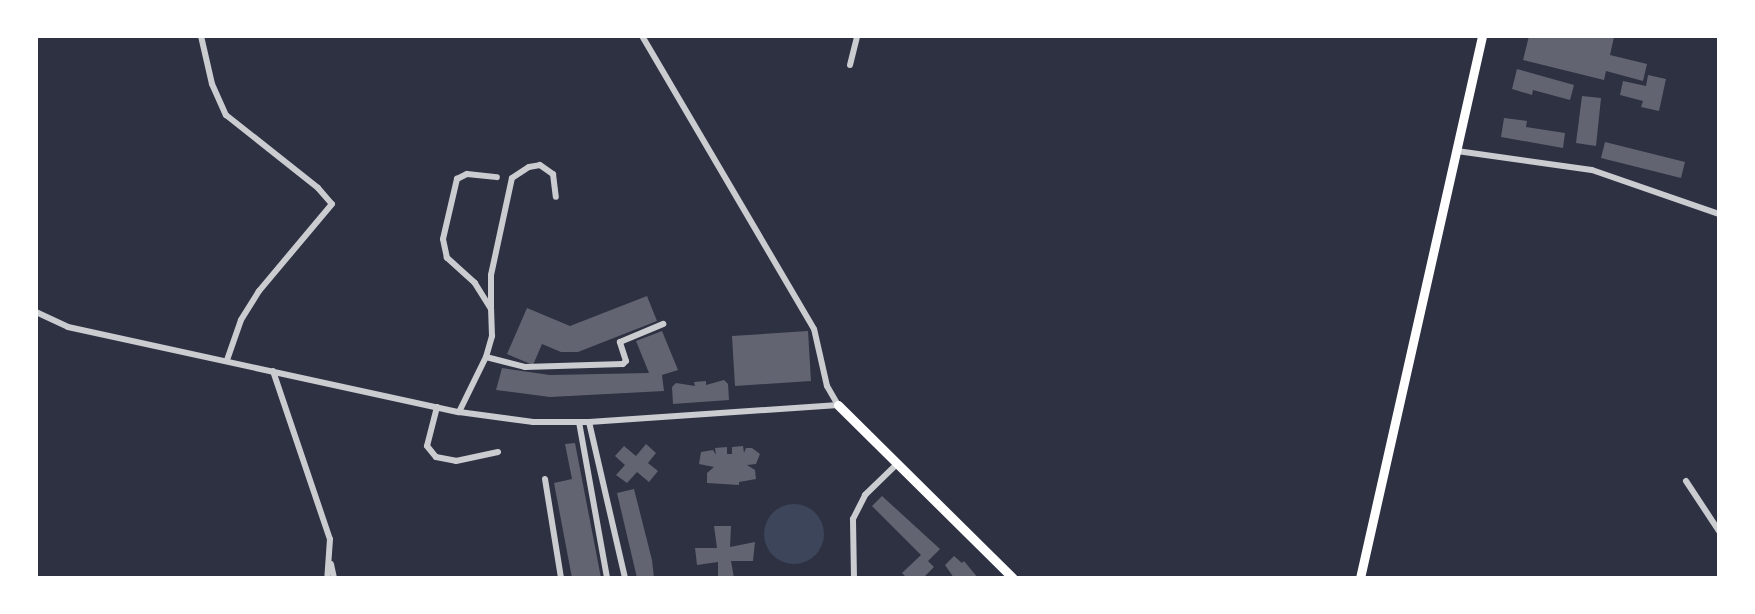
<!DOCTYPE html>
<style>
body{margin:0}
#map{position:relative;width:1755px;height:614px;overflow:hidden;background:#2d3142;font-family:Roboto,sans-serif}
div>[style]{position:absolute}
.green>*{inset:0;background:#3c4559}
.round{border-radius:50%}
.building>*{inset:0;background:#626471}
.minor>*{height:6px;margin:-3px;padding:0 3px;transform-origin:3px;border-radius:3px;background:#caccd0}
.secondary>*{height:9px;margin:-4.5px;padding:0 4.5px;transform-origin:4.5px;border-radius:4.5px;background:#fff}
span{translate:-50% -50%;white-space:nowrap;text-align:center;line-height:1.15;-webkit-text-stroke:6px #fff;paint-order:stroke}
.frame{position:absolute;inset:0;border:38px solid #fff;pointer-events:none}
</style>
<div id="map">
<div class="green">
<i class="round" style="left:764px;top:504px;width:60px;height:60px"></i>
</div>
<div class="building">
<i style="clip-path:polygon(1529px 36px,1614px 37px,1610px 55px,1647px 64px,1643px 81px,1606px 71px,1604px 80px,1523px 60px)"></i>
<i style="clip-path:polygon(1517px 69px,1574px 85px,1570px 100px,1533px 90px,1532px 95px,1512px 89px)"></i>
<i style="clip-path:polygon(1648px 75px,1666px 79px,1659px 111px,1641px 107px,1643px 101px,1620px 95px,1623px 81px,1646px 86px)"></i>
<i style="clip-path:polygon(1582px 96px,1601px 98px,1596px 146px,1576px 143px)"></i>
<i style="clip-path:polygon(1504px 118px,1527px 121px,1526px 127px,1565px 133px,1563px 148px,1501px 137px)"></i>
<i style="clip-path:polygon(1605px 142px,1685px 162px,1681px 178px,1601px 158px)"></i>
<i style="clip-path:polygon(647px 296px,657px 321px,578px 352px,561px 352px,542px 344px,533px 365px,507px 354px,527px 308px,570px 326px)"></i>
<i style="clip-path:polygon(662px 331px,678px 370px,662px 375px,664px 391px,550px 397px,496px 390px,502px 368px,550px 375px,649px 373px,636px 341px)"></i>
<i style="clip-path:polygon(808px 331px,811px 381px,735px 386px,732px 336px)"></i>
<i style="clip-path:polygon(724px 380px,728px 384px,729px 400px,673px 404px,672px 387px,676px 383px,695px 386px,694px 382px,706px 381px,706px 385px)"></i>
<i style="clip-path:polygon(575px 443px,601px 578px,572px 578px,554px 483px,572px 479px,565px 444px)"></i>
<i style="clip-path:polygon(646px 444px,656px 453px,648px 463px,658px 471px,649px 482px,637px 472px,627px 483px,616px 475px,625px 465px,615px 456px,624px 446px,636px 456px)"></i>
<i style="clip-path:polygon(743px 446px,744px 453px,746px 448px,752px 448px,760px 454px,756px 464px,747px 465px,755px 470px,756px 479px,739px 482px,739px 485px,707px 483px,707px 473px,714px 467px,699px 464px,701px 452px,713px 450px,716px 455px,715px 448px,727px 447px,727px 454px,732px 454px,732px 447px)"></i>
<i style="clip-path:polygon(634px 489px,652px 560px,654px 578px,637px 578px,617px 493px)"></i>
<i style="clip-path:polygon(882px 496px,940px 549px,928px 561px,934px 567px,923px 578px,907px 578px,902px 573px,921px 555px,872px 506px)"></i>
<i style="clip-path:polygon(714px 526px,731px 526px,730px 547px,755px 542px,753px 561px,731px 561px,734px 578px,718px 578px,718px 562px,697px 565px,695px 548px,717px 548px)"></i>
<i style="clip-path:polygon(954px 556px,962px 563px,964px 561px,978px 578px,954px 578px,945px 565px)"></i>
</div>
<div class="minor">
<i style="left:201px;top:36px;width:49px;rotate:77.1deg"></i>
<i style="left:212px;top:84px;width:34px;rotate:66deg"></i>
<i style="left:226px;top:115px;width:117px;rotate:38.4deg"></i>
<i style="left:318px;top:188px;width:21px;rotate:49deg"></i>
<i style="left:332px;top:204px;width:114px;rotate:130deg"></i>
<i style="left:259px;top:291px;width:34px;rotate:122deg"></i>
<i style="left:241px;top:320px;width:42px;rotate:109.3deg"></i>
<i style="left:850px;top:65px;width:30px;rotate:-76deg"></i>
<i style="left:1457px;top:151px;width:136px;rotate:8deg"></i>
<i style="left:1592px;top:170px;width:134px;rotate:19.1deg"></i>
<i style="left:491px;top:308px;width:33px;rotate:-90deg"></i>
<i style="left:491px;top:275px;width:99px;rotate:-77.8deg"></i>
<i style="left:512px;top:178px;width:20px;rotate:-33deg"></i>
<i style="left:529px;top:167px;width:11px;rotate:-10deg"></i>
<i style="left:540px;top:165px;width:16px;rotate:35deg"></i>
<i style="left:553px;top:174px;width:23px;rotate:83deg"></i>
<i style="left:36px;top:312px;width:35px;rotate:25deg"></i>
<i style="left:68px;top:327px;width:400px;rotate:12.3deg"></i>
<i style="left:459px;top:412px;width:75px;rotate:7.7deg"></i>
<i style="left:533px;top:422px;width:56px"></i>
<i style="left:589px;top:422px;width:250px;rotate:-3.9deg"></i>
<i style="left:838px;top:405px;width:22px;rotate:-120deg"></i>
<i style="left:827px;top:386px;width:58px;rotate:-102.8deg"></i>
<i style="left:814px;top:329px;width:340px;rotate:-120.4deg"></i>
<i style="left:486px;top:357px;width:40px;rotate:14.4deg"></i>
<i style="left:525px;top:367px;width:98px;rotate:-1.8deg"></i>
<i style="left:623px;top:364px;width:4px;rotate:-45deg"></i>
<i style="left:626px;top:361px;width:20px;rotate:-108deg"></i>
<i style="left:620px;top:342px;width:47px;rotate:-22.7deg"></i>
<i style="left:273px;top:371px;width:177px;rotate:71.3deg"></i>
<i style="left:330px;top:539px;width:39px;rotate:94deg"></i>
<i style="left:437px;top:407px;width:40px;rotate:104.4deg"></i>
<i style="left:427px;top:446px;width:14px;rotate:51deg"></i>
<i style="left:436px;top:457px;width:20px;rotate:11deg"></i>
<i style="left:456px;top:461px;width:43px;rotate:-12.1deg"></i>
<i style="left:459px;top:412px;width:61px;rotate:-63.9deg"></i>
<i style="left:486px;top:357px;width:22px;rotate:-74deg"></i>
<i style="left:492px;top:336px;width:27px;rotate:-92deg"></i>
<i style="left:491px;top:309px;width:31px;rotate:-122deg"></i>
<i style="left:475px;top:283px;width:38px;rotate:-138deg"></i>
<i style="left:447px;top:258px;width:19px;rotate:-102deg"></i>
<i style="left:443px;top:239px;width:62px;rotate:-76.9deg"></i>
<i style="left:457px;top:179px;width:11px;rotate:-27deg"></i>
<i style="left:467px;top:174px;width:30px;rotate:6deg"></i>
<i style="left:579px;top:422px;width:158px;rotate:79.8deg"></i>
<i style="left:589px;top:422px;width:160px;rotate:77deg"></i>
<i style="left:545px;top:479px;width:100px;rotate:80.8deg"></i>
<i style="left:1686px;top:481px;width:60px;rotate:56.6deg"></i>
<i style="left:331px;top:564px;width:14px;rotate:78deg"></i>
<i style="left:854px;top:578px;width:59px;rotate:-91deg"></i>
<i style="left:853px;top:519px;width:27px;rotate:-63deg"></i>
<i style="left:865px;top:495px;width:45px;rotate:-44.1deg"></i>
</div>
<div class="secondary">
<i style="left:838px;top:405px;width:246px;rotate:44.7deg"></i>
<i style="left:1360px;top:578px;width:556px;rotate:-77.31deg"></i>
</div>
<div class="frame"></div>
</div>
